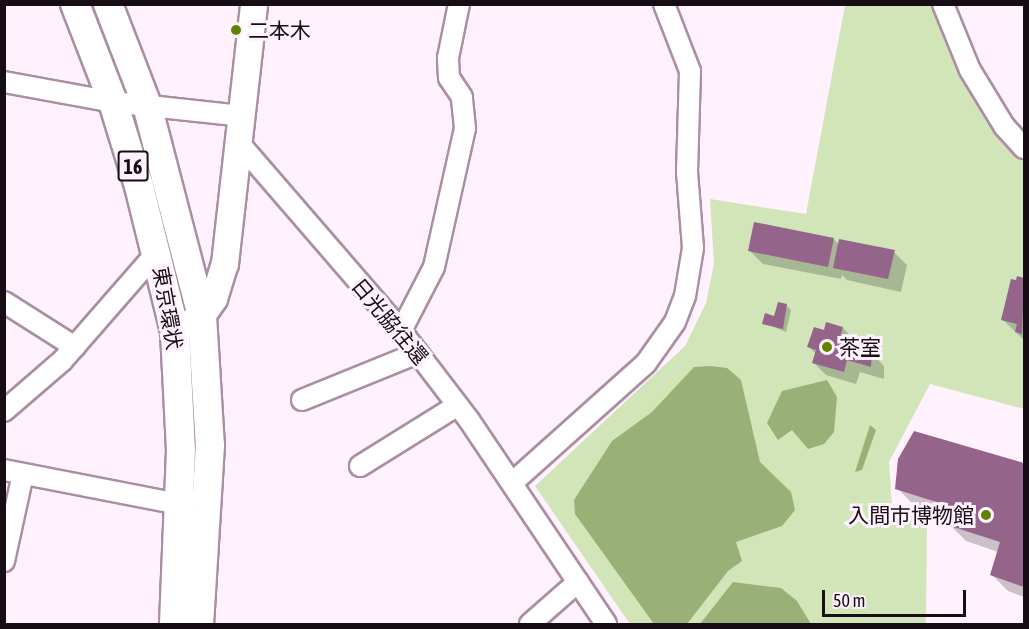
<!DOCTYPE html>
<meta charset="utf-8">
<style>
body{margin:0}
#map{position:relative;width:1029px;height:629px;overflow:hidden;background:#fff2fc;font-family:"Asap Condensed","Noto Sans JP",sans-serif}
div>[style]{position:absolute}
.green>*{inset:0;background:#d2e5b8}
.water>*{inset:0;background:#99b076}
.shadow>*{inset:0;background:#0003}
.building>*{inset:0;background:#95648a}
.roads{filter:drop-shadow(2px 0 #ab8ea3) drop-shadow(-2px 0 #ab8ea3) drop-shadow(0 2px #ab8ea3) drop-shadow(0 -2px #ab8ea3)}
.minor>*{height:20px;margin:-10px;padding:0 10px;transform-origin:10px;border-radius:10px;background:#fff}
.major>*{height:26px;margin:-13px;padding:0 13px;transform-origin:13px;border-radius:13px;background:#fff}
.highway>*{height:28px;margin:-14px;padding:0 14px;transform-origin:14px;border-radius:14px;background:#fff}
.dots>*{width:16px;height:16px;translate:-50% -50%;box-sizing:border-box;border:3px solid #fff2fc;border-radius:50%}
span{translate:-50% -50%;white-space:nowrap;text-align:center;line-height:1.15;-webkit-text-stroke:6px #fff2fc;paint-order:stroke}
.shield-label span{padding:2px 4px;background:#fff2fc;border:2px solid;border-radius:4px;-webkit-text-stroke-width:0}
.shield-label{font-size:20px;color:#170d15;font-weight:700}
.poi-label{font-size:21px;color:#170d15}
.left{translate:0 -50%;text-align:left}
.right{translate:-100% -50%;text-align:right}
.street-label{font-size:21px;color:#170d15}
.frame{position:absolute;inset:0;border:6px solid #170d15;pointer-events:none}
.scale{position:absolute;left:822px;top:590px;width:144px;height:27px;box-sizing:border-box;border:3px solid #170d15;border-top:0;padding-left:8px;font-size:18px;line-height:21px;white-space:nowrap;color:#170d15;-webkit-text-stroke:4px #fff2fc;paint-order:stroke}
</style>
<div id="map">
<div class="green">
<i style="clip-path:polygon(845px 5px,938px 5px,1024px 154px,1024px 409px,930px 384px,889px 462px,892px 506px,927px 521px,926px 624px,630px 624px,535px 486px,685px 346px,706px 303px,714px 263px,710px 199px,806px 214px)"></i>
</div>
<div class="water">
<i style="clip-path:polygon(710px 366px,727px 368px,741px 380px,760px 462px,791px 492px,795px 510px,782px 526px,736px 542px,742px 561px,728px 571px,687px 624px,654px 624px,575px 514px,574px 500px,612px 441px,652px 412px,694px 367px)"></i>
<i style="clip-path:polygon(827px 380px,837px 397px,834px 432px,824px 444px,808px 449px,792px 430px,778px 440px,767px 423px,782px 391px)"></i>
<i style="clip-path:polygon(870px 425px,876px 430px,862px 470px,855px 472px)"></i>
<i style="clip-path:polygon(733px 582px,781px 588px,797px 601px,811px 624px,700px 624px)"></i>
</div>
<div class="shadow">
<i style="clip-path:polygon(833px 239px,839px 244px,894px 252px,907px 265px,901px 292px,847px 280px,842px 275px,841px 279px,763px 264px,750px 251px)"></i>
<i style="clip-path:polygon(1018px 278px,1024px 281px,1024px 340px,1003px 320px)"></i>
<i style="clip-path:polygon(787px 306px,791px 310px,786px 332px,764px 323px)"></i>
<i style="clip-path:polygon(843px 328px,856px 341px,853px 351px,871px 352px,884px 366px,884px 379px,860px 372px,856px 384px,826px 375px,813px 362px,816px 354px,809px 347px,825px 332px)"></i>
<i style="clip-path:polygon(915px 432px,1024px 464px,1024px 597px,1008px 591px,991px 574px,998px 552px,966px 541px,949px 524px,950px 516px,914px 505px,897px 488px)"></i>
</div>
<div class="building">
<i style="clip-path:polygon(754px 222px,834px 238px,828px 267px,748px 251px)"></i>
<i style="clip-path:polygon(839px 239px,895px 250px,888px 279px,833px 268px)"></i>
<i style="clip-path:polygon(1017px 276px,1024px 278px,1022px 334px,1015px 332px,1017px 324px,1001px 320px,1011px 279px,1016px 280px)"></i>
<i style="clip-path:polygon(778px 302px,787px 304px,783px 329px,762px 324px,765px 313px,774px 316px)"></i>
<i style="clip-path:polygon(826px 322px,843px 327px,839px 341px,848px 344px,847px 347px,872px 351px,871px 367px,847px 360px,844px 372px,812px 363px,816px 350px,807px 347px,814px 327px,824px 330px)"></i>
<i style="clip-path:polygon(914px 431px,1024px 463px,1024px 587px,990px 575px,1000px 542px,947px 525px,949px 506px,895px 489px,898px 459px)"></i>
</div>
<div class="roads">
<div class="minor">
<i style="left:943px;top:4px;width:71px;rotate:67.8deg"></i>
<i style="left:970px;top:70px;width:66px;rotate:58.7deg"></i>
<i style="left:1004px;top:126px;width:30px;rotate:48deg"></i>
<i style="left:4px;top:82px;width:111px;rotate:10.4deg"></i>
<i style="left:113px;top:102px;width:129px;rotate:6.2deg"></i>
<i style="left:239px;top:143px;width:248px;rotate:49.2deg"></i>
<i style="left:401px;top:331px;width:112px;rotate:52.6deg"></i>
<i style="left:469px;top:420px;width:246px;rotate:56.1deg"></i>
<i style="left:4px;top:302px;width:84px;rotate:32.4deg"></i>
<i style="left:401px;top:331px;width:72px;rotate:-62.7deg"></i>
<i style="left:434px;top:267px;width:142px;rotate:-77.4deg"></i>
<i style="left:465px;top:128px;width:31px;rotate:-96deg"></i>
<i style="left:462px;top:97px;width:23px;rotate:-124deg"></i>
<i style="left:449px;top:78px;width:20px;rotate:-93deg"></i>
<i style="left:448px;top:58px;width:55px;rotate:-78.5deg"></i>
<i style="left:302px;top:400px;width:125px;rotate:-22.1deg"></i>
<i style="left:4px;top:411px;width:77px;rotate:-40.8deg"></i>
<i style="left:62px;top:361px;width:146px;rotate:-48.9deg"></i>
<i style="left:360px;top:466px;width:115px;rotate:-31.9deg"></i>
<i style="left:4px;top:470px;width:178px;rotate:11deg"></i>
<i style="left:512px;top:483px;width:180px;rotate:-41.8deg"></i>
<i style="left:646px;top:363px;width:50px;rotate:-54.7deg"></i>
<i style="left:675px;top:322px;width:28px;rotate:-69deg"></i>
<i style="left:685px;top:296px;width:49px;rotate:-80.5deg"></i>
<i style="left:693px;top:248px;width:76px;rotate:-94.5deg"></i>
<i style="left:687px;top:172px;width:101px;rotate:-88.3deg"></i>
<i style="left:690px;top:71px;width:72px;rotate:-111.2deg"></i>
<i style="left:4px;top:561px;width:89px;rotate:-77.7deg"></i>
<i style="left:530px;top:624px;width:64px;rotate:-41.2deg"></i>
</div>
<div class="major">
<i style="left:188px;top:324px;width:16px;rotate:-30deg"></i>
<i style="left:202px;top:316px;width:21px;rotate:-55deg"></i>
<i style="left:214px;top:299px;width:37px;rotate:-73deg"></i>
<i style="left:225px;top:264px;width:262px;rotate:-83.6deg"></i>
</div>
<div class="highway">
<i style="left:75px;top:4px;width:105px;rotate:68.8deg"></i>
<i style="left:113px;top:102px;width:88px;rotate:72.8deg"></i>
<i style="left:139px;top:186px;width:150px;rotate:76.1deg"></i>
<i style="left:175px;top:332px;width:118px;rotate:87.1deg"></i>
<i style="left:181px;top:450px;width:174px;rotate:92.3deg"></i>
<i style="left:108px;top:4px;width:108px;rotate:68.9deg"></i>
<i style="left:147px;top:105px;width:218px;rotate:75.4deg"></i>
<i style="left:202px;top:316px;width:129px;rotate:86.5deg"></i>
<i style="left:210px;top:445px;width:179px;rotate:93.5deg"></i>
</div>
</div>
<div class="dots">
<i style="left:236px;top:30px;background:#608400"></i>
<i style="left:827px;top:347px;background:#608400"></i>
<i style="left:986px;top:515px;background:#608400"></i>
</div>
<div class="shield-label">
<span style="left:133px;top:166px">16</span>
</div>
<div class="poi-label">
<span class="left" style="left:248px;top:30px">二本木</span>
<span class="left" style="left:839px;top:347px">茶室</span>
<span class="right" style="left:974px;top:515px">入間市博物館</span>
</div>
<div class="street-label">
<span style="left:168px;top:308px;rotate:80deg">東京環状</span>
<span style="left:390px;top:321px;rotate:50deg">日光脇往還</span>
</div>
<div class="frame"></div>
<div class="scale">50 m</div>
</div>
